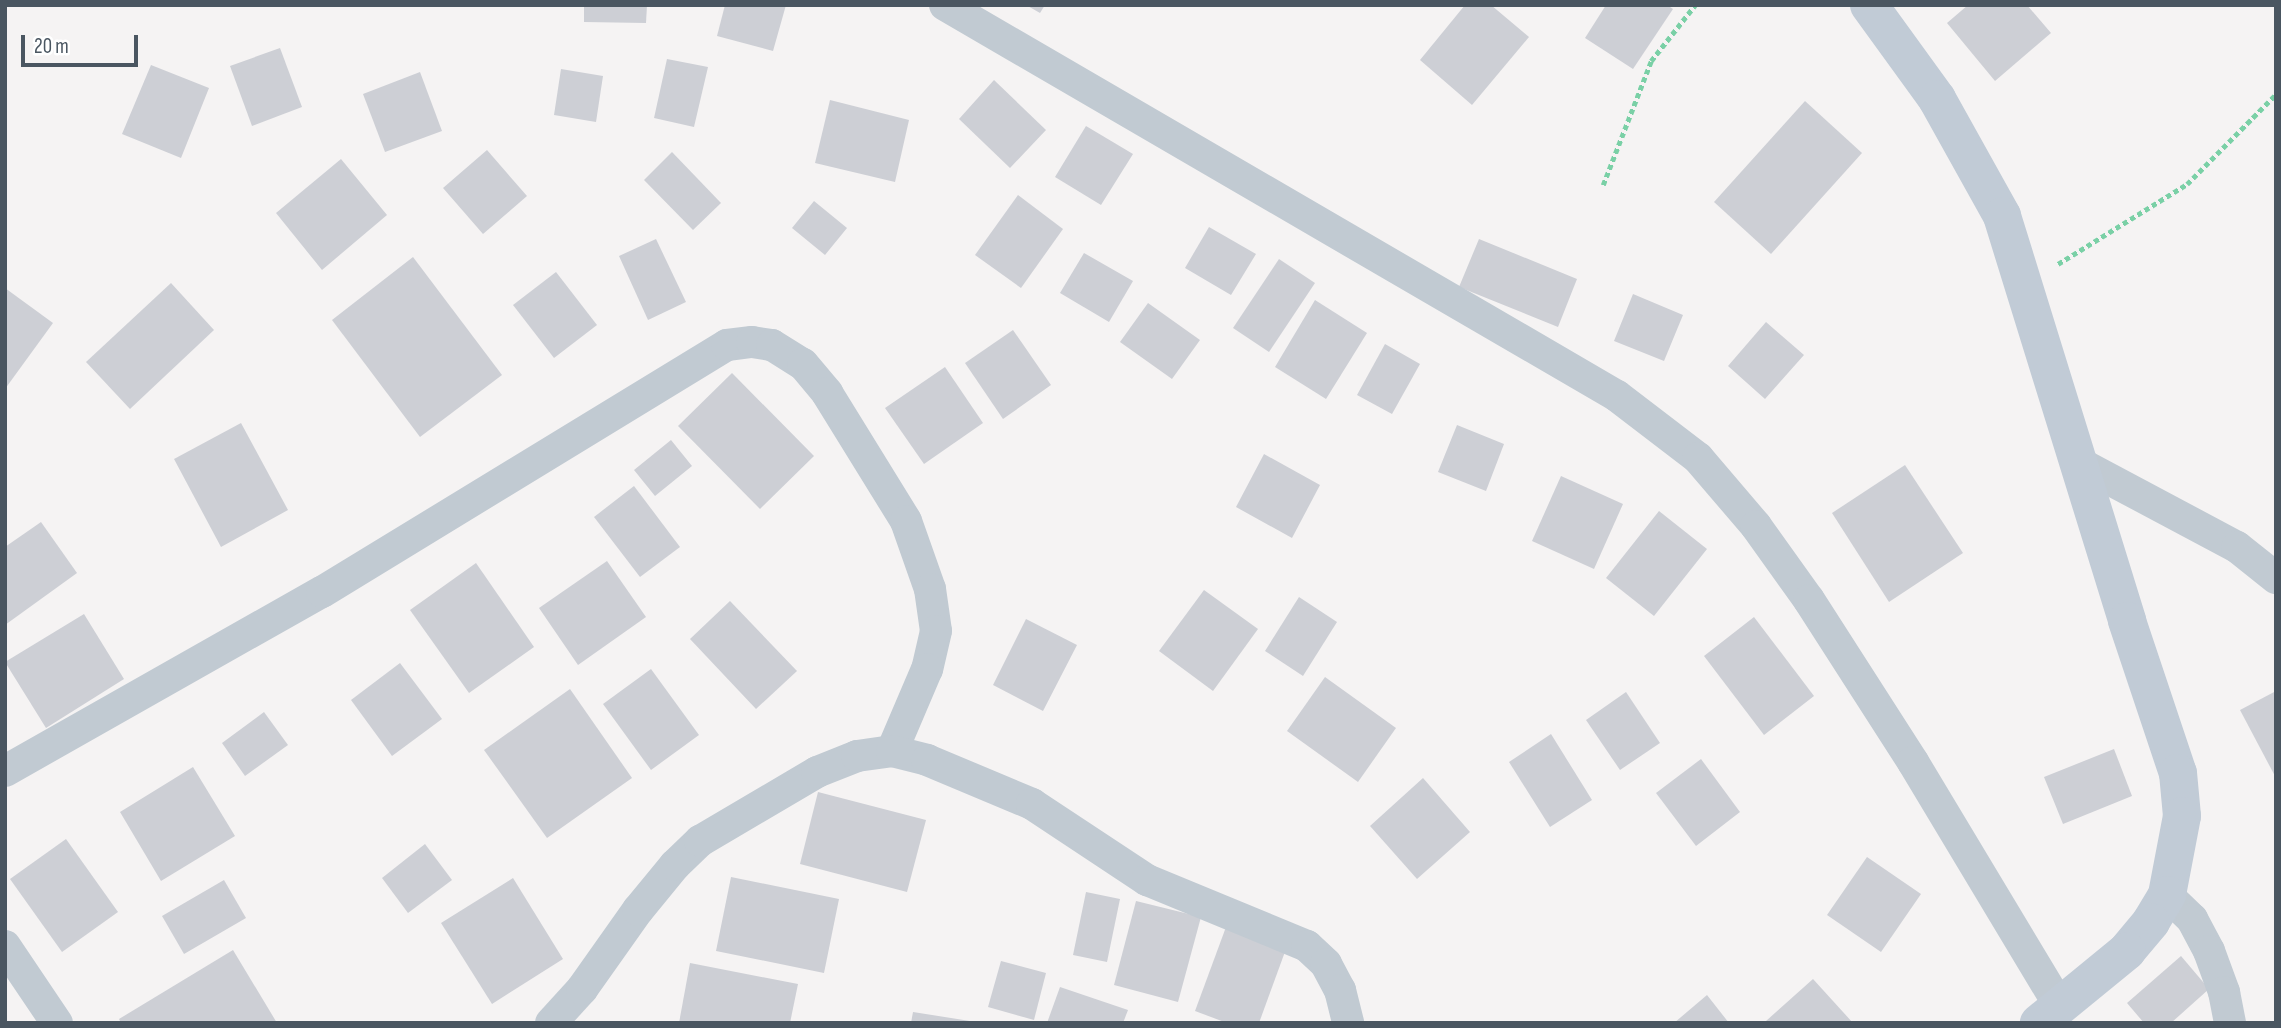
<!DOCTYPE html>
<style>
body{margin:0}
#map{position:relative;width:2281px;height:1028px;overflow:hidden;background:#f5f3f3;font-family:"Sofia Sans Condensed",sans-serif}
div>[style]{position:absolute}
.building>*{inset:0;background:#cdcfd5}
.path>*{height:4.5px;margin-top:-2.25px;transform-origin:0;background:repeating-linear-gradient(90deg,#7ad0a6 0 5px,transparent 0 8.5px)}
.street>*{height:32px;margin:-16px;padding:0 16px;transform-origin:16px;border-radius:16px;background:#c1cad2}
.secondary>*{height:38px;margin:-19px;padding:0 19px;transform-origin:19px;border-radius:19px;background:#c1cbd6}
span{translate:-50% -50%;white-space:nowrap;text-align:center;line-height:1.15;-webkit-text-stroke:5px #fff;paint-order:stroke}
.frame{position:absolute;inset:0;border:7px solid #4a5661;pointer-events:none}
.scale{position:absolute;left:21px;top:35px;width:117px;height:32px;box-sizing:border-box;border:4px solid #4a5661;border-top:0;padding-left:9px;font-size:21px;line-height:24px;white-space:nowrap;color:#4a5661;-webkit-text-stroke:5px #fff;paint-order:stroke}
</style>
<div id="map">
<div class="building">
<i style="clip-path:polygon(584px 5px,647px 5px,646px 23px,584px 22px)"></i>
<i style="clip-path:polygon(725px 5px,786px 5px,773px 51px,717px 36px)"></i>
<i style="clip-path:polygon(1026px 5px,1045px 5px,1040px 13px)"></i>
<i style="clip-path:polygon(1465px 5px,1491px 5px,1529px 37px,1472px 105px,1420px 60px)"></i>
<i style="clip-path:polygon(1606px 5px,1667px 5px,1673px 9px,1633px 69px,1585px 38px)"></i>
<i style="clip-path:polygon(1968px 5px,2027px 5px,2051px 33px,1995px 81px,1947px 23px)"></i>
<i style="clip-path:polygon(280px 48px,302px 107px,252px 126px,230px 66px)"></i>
<i style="clip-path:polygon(667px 59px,708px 67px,694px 127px,654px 118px)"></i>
<i style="clip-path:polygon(151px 65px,209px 88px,181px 158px,122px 134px)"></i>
<i style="clip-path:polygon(561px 69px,603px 76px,596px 122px,554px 115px)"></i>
<i style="clip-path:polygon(420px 72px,442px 131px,385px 152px,363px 94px)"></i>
<i style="clip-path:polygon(994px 80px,1046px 130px,1010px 168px,959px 119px)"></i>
<i style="clip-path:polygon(830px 100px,909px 120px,895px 182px,815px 163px)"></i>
<i style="clip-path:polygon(1805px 101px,1862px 153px,1771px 254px,1714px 202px)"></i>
<i style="clip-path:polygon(1086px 126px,1133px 154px,1101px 205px,1055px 177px)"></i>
<i style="clip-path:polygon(487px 150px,527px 196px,483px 234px,443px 188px)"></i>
<i style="clip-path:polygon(672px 152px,721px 203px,693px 230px,644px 180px)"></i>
<i style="clip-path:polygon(341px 159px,387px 215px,322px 270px,276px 213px)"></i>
<i style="clip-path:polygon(1018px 195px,1063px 229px,1021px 288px,975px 255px)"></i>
<i style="clip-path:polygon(814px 201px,847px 228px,825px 255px,792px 228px)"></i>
<i style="clip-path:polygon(1209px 227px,1256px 254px,1231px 295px,1185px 268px)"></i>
<i style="clip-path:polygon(656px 239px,686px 302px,648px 320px,619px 256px)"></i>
<i style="clip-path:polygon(1479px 239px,1577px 279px,1558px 327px,1459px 287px)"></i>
<i style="clip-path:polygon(1084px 253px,1133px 281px,1109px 322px,1060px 293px)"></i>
<i style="clip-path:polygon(413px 257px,502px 375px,420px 437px,332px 320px)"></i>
<i style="clip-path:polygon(1279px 259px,1315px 283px,1269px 352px,1233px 328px)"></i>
<i style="clip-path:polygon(556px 272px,597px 325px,554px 358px,513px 305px)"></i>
<i style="clip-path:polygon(171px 283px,214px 330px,130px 409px,86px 362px)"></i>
<i style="clip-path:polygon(5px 288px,53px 323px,5px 389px)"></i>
<i style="clip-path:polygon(1633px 294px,1683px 315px,1664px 361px,1614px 341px)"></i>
<i style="clip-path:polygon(1315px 300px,1367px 333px,1326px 399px,1275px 367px)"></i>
<i style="clip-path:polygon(1148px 303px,1200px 340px,1172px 379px,1120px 342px)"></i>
<i style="clip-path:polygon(1766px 322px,1804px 355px,1765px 399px,1728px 366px)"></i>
<i style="clip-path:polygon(1013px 330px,1051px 385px,1003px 419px,965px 363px)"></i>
<i style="clip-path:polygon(1385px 344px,1420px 364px,1392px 414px,1357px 395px)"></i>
<i style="clip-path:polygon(945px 367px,983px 423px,924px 464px,885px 408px)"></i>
<i style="clip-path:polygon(732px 373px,814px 456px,760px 509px,678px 426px)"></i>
<i style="clip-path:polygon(241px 423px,288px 510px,221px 547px,174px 459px)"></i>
<i style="clip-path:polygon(1457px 425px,1504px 444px,1486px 491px,1438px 472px)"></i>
<i style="clip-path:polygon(671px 440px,692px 466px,655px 496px,634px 470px)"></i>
<i style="clip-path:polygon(1264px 454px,1320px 485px,1292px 538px,1236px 507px)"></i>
<i style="clip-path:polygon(1905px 465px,1963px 553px,1889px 602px,1832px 513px)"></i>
<i style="clip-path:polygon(1561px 476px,1623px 504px,1594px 569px,1532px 541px)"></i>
<i style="clip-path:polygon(634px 486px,680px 547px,640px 577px,594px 517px)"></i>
<i style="clip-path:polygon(1659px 511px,1707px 549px,1654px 616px,1606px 578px)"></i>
<i style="clip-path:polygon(41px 522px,77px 573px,5px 625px,5px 547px)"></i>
<i style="clip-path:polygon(607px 561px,646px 617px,578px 665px,539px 608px)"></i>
<i style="clip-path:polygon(476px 563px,534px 647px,469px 693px,410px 610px)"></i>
<i style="clip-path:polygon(1204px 590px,1258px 629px,1213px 691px,1159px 651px)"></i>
<i style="clip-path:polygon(1299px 597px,1337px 622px,1303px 676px,1265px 651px)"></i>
<i style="clip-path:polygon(730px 601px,797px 671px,756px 709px,690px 639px)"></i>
<i style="clip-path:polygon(84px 614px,124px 679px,46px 728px,5px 662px)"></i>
<i style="clip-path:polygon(1754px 617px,1814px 696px,1764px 735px,1704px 656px)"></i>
<i style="clip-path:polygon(1026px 619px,1077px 645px,1043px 711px,993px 685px)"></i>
<i style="clip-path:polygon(400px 663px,442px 719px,392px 756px,351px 700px)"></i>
<i style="clip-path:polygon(651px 669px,699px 735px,651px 770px,603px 704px)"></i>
<i style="clip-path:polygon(1325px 677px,1396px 728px,1358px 782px,1287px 731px)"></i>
<i style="clip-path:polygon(570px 689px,632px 778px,547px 838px,484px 750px)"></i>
<i style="clip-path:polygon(2276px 691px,2276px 778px,2240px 710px)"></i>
<i style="clip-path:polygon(1626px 692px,1660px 743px,1620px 770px,1586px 720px)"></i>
<i style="clip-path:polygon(264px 712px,288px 745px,245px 776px,222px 743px)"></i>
<i style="clip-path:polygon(1551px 734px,1592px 800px,1550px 827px,1509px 762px)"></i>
<i style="clip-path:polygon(2114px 749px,2132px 796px,2063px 824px,2044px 777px)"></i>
<i style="clip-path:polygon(1701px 759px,1740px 812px,1696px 846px,1656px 793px)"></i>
<i style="clip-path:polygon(193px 767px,235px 836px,161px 881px,120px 812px)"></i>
<i style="clip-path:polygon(1423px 778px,1470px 832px,1417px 879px,1370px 826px)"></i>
<i style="clip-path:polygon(818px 792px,926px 820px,907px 892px,800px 864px)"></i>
<i style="clip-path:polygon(66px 839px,118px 912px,62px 952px,10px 879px)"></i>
<i style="clip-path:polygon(425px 844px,452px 880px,408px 913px,382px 878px)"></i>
<i style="clip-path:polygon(1867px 857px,1921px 894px,1881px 952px,1827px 915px)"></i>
<i style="clip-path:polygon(731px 877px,839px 899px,824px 973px,716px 951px)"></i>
<i style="clip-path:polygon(513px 878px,563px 959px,492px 1004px,441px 923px)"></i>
<i style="clip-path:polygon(224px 880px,246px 918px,184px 954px,162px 916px)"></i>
<i style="clip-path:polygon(1086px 892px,1120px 899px,1107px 962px,1073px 955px)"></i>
<i style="clip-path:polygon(1136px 901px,1201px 917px,1178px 1002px,1114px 985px)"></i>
<i style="clip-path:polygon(1226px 927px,1286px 949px,1259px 1023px,1227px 1023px,1195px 1011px)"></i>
<i style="clip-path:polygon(233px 950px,277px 1023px,121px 1023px,119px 1019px)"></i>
<i style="clip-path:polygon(2181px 956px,2209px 989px,2171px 1023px,2144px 1023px,2127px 1003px)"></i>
<i style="clip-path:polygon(1001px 961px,1046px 973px,1034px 1020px,988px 1007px)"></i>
<i style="clip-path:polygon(690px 963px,798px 984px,790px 1023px,679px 1023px)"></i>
<i style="clip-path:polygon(1813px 979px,1853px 1023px,1768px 1023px,1766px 1021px)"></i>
<i style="clip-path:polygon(1060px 987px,1128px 1010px,1123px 1023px,1047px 1023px)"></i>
<i style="clip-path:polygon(1707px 995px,1729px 1023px,1674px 1023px)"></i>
<i style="clip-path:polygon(913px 1012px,970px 1021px,970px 1023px,911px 1023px)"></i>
</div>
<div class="path">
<i style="left:1603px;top:185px;width:133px;rotate:-68.8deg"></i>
<i style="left:1651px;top:61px;width:71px;rotate:-51.8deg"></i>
<i style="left:2058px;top:264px;width:152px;rotate:-31.8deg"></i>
<i style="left:2187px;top:184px;width:127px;rotate:-45.3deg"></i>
</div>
<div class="street">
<i style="left:945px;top:5px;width:777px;rotate:30.19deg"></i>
<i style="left:1617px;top:396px;width:102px;rotate:37.4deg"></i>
<i style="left:1698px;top:458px;width:89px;rotate:49.5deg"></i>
<i style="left:1756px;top:526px;width:91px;rotate:54.4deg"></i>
<i style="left:1809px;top:600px;width:193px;rotate:57.3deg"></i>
<i style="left:1913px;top:762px;width:283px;rotate:59deg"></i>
<i style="left:2079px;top:463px;width:179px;rotate:28deg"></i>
<i style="left:2237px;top:547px;width:50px;rotate:38.5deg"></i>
<i style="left:5px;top:771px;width:364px;rotate:-29.5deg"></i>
<i style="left:322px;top:592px;width:474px;rotate:-31.4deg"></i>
<i style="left:727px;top:345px;width:25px;rotate:-7deg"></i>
<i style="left:752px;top:342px;width:20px;rotate:9deg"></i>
<i style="left:772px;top:345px;width:36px;rotate:32deg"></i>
<i style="left:803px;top:364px;width:38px;rotate:50deg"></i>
<i style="left:827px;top:393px;width:150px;rotate:58.3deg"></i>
<i style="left:906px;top:521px;width:72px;rotate:70.6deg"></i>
<i style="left:930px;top:589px;width:42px;rotate:81.9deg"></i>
<i style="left:936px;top:631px;width:39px;rotate:103deg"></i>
<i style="left:927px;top:669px;width:89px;rotate:113.1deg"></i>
<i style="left:2167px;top:895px;width:35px;rotate:44deg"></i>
<i style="left:2192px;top:919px;width:36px;rotate:62deg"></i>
<i style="left:2209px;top:951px;width:44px;rotate:69.9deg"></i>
<i style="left:2224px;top:992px;width:32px;rotate:79deg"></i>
<i style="left:5px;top:946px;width:93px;rotate:56deg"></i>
<i style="left:551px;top:1023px;width:46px;rotate:-47.6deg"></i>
<i style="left:582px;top:989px;width:97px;rotate:-54.7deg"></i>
<i style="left:638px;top:910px;width:58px;rotate:-50.6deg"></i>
<i style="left:675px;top:865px;width:35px;rotate:-44deg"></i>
<i style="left:700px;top:841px;width:136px;rotate:-30.5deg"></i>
<i style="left:817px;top:772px;width:43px;rotate:-21.8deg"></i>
<i style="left:857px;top:756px;width:35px;rotate:-8deg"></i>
<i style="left:892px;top:751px;width:36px;rotate:14deg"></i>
<i style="left:927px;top:760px;width:114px;rotate:22.7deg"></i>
<i style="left:1032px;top:804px;width:138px;rotate:33.5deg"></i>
<i style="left:1147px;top:880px;width:173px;rotate:22.4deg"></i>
<i style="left:1307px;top:946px;width:26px;rotate:43deg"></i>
<i style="left:1326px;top:964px;width:30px;rotate:62deg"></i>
<i style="left:1340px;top:990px;width:34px;rotate:76deg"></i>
</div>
<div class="secondary">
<i style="left:1869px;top:5px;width:116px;rotate:54.1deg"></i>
<i style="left:1937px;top:99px;width:134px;rotate:60.9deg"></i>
<i style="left:2002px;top:216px;width:424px;rotate:72.8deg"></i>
<i style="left:2127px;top:621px;width:160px;rotate:71.5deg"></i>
<i style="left:2178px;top:773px;width:43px;rotate:84.7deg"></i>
<i style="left:2182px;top:816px;width:80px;rotate:100.8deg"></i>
<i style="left:2167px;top:895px;width:31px;rotate:121deg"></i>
<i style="left:2151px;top:922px;width:38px;rotate:130deg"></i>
<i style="left:2127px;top:951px;width:114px;rotate:140.7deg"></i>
</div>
<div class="frame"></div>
<div class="scale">20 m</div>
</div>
